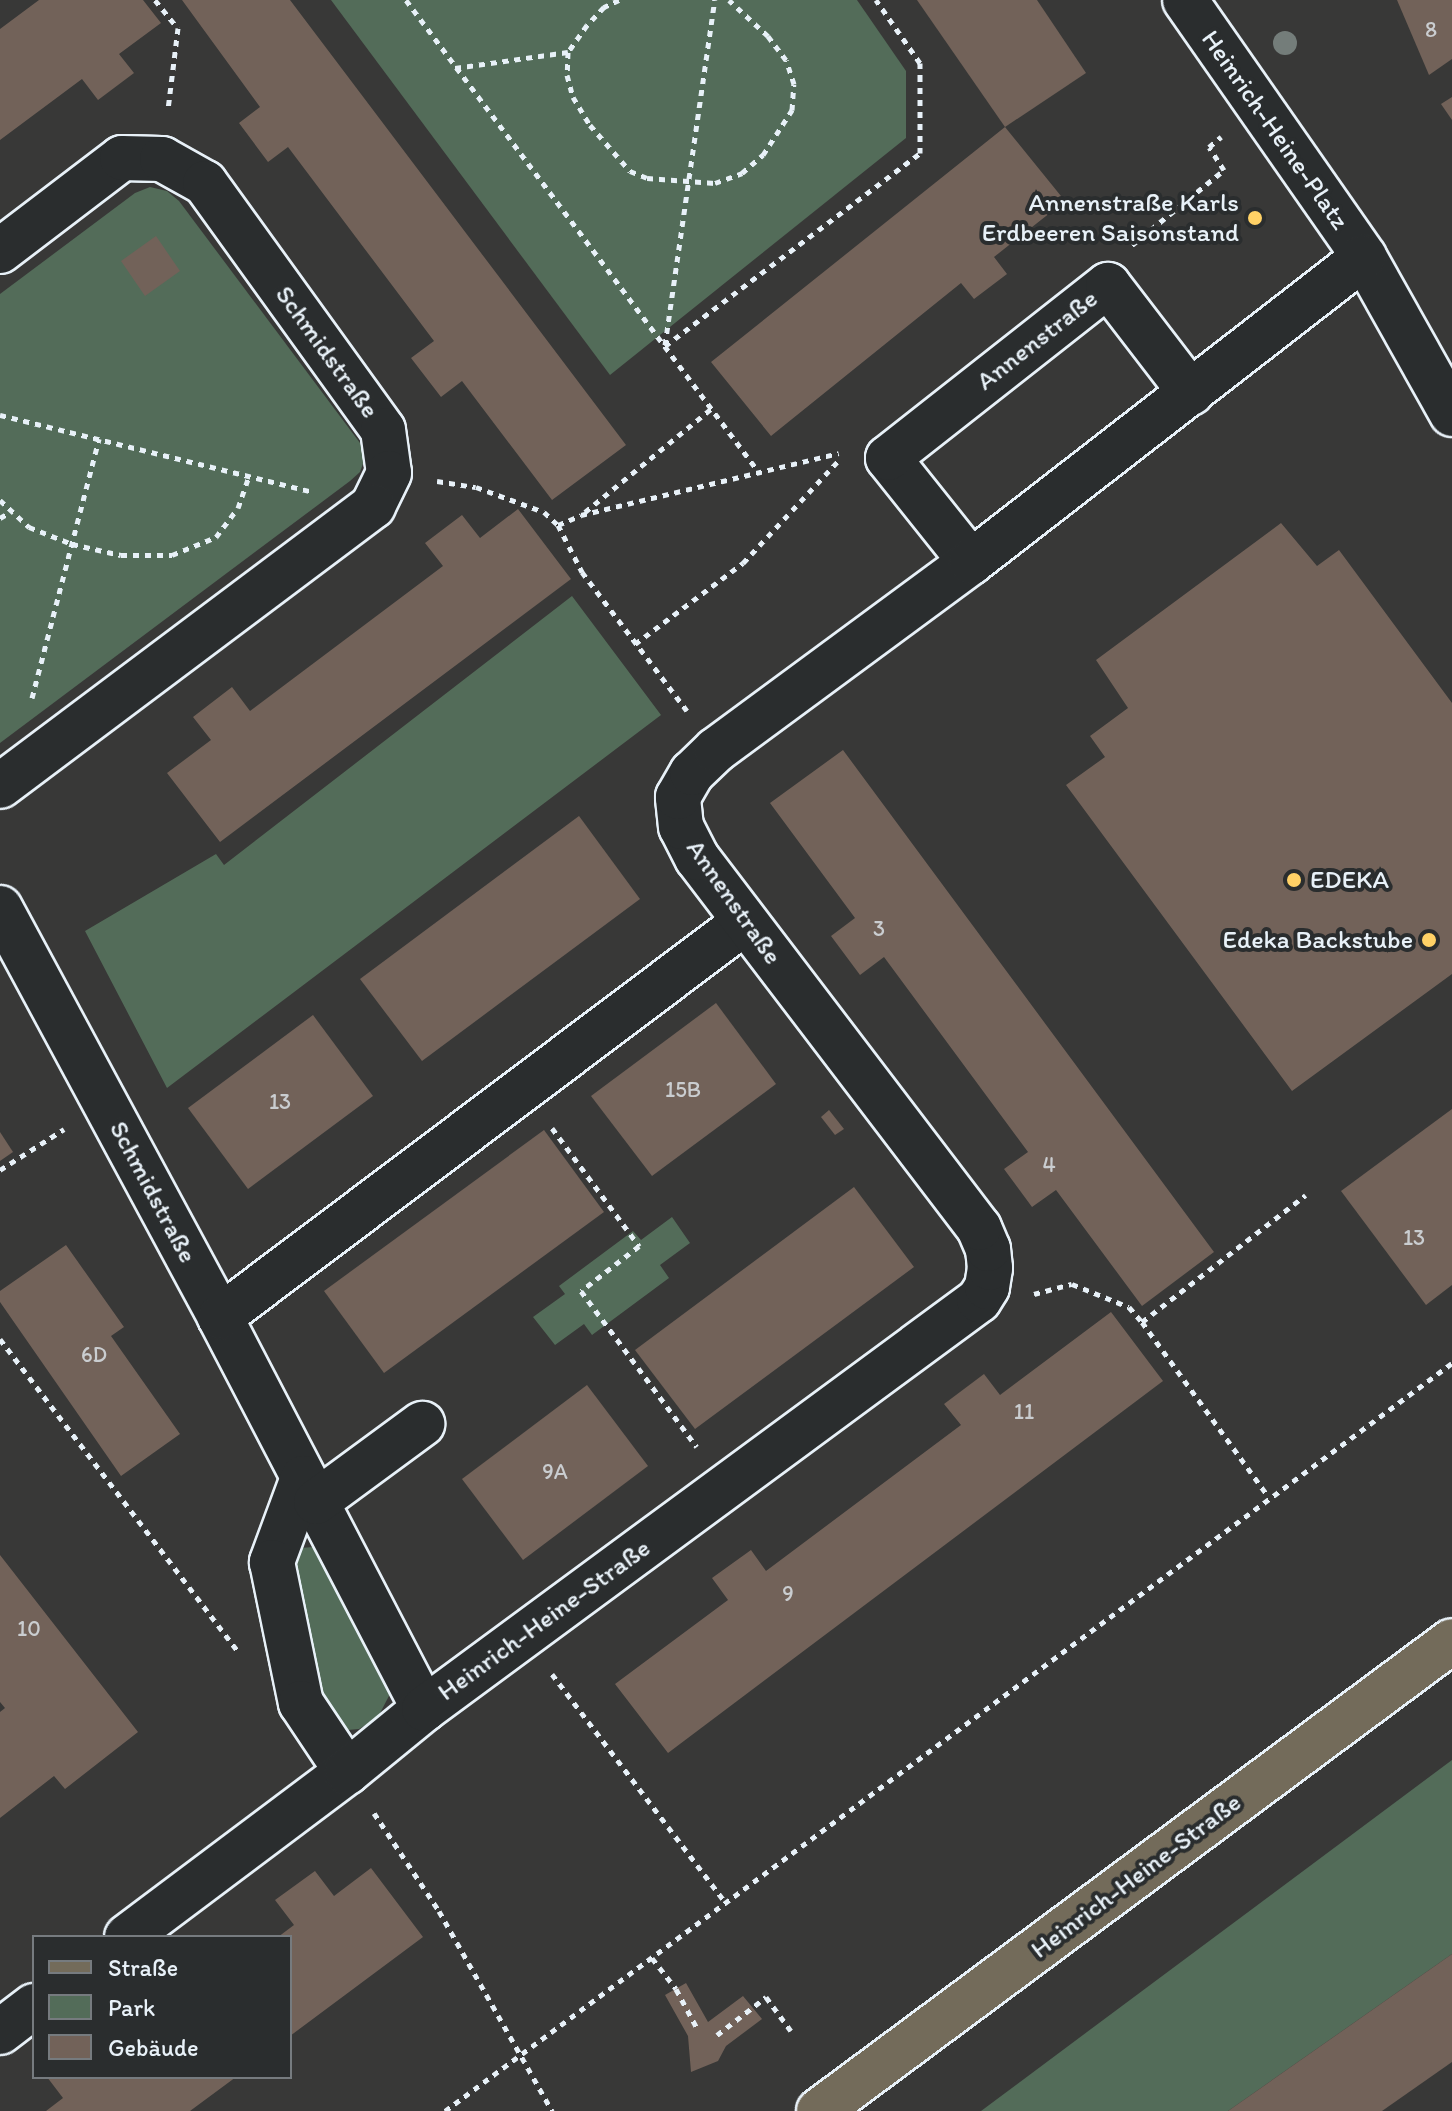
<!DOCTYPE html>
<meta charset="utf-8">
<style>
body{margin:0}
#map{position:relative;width:1452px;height:2111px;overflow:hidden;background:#383837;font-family:Itim,sans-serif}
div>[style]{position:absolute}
.green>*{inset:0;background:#536c59}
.building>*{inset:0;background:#726259}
.path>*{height:5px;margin-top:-2.5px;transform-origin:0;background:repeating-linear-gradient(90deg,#e8f1f8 0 6px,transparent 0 12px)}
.roads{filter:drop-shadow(2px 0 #e8f1f8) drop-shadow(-2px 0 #e8f1f8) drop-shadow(0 2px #e8f1f8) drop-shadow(0 -2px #e8f1f8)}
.minor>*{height:44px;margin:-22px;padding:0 22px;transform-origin:22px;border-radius:22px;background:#2a2d2e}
.major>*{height:44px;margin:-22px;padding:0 22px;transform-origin:22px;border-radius:22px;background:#736b5a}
.trees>*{width:24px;height:24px;margin:-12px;border-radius:50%;background:#747d7a}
.dots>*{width:22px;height:22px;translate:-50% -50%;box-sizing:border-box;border:4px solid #2a2d2e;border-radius:50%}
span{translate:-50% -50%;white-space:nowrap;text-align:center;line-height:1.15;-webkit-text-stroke:8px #2a2d2e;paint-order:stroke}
.number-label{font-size:22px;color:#cacdd0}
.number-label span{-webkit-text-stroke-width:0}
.street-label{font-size:26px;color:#e8f1f8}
.poi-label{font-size:26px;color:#e8f1f8}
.right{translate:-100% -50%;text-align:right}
.left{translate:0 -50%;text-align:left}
.legend{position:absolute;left:32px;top:1935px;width:260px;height:144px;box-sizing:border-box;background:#2a2d2e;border:2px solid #767b7f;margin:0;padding:10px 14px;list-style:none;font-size:24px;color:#e8f1f8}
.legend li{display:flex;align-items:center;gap:16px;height:40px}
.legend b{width:40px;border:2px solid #767b7f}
</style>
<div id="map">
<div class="green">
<i style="clip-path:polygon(331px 0,857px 0,906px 71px,906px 138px,610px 375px)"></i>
<i style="clip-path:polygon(150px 187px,167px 191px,179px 201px,360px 443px,365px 458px,360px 472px,350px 481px,0 743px,0 294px,135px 193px)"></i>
<i style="clip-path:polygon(572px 596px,661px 715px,167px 1088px,85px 931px,216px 854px,224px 865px)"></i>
<i style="clip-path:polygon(672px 1217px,690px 1243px,660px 1265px,669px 1278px,592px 1335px,584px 1324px,555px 1345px,533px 1317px,565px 1294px,559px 1286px,633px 1231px,641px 1240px)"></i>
<i style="clip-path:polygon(313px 1547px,320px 1550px,391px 1692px,378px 1717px,359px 1729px,348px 1730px,326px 1721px,290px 1570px,295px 1553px,301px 1548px)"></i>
<i style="clip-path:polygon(1452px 1760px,1452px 1954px,1228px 2111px,981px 2111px)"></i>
</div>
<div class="building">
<i style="clip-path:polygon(39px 0,143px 0,161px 23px,119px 54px,134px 73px,98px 100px,82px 79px,0 140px,0 29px)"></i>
<i style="clip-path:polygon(182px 0,290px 0,626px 445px,552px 500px,462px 381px,441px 397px,411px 358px,434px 341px,288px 147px,268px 162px,239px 123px,260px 107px)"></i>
<i style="clip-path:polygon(917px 0,1037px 0,1086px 73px,1005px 127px)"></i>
<i style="clip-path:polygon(1397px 0,1452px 0,1452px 59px,1429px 75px)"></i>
<i style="clip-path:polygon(1452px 97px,1452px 120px,1441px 104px)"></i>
<i style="clip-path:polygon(1005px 127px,1065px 201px,994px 257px,1007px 274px,974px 299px,961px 283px,771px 436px,711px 362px)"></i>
<i style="clip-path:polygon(156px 236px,180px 271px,145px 296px,121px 261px)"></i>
<i style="clip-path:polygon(518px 509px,571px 579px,220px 842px,167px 773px,211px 740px,193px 717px,232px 687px,250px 711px,443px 566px,425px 543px,462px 515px,480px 538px)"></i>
<i style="clip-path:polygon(1281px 523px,1317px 566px,1339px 550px,1452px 703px,1452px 974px,1292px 1091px,1066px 785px,1105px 757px,1090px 736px,1128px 708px,1096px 660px)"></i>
<i style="clip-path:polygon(843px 750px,1214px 1252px,1142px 1306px,1056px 1190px,1032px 1207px,1004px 1169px,1028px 1152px,884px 957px,860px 975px,831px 936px,855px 918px,770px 803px)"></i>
<i style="clip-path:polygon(579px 816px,640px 899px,422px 1061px,360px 979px)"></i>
<i style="clip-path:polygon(716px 1003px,776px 1084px,652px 1176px,591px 1096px)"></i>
<i style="clip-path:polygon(313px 1015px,373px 1096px,248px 1189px,188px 1108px)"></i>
<i style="clip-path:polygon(1452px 1109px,1452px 1285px,1426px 1305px,1341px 1191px)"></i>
<i style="clip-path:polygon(829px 1110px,844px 1129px,835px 1135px,821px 1117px)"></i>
<i style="clip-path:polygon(544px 1130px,604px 1212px,384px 1373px,324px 1291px)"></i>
<i style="clip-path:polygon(0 1132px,13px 1152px,0 1161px)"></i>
<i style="clip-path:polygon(854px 1187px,914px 1267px,695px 1429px,635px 1350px)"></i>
<i style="clip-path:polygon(66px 1245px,124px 1327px,111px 1336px,180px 1434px,121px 1476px,0 1302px,0 1291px)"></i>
<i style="clip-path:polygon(1111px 1312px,1163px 1381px,668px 1753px,615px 1684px,728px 1600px,712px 1578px,751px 1550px,766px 1571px,961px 1425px,944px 1404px,984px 1374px,1000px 1395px)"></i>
<i style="clip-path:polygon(587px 1385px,648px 1466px,523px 1560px,462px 1479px)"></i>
<i style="clip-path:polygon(0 1555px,138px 1732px,65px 1789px,54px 1776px,0 1818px,0 1712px,5px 1708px,0 1702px)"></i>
<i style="clip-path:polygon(371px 1868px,423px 1937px,290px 2036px,290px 1937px,278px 1937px,294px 1925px,275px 1900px,315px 1871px,334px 1896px)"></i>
<i style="clip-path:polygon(1452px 1954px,1452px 2062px,1382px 2111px,1228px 2111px)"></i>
<i style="clip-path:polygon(686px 1983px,708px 2022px,743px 1996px,762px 2019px,726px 2046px,718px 2061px,691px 2072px,688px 2036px,665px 1995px)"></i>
<i style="clip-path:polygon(47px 2077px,236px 2077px,190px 2111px,46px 2111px,63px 2098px)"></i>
</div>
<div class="path">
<i style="left:155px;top:0;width:36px;rotate:51deg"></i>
<i style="left:178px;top:28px;width:83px;rotate:97deg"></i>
<i style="left:406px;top:0;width:588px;rotate:53.23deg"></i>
<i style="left:619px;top:0;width:17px;rotate:155deg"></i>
<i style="left:604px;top:7px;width:25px;rotate:133deg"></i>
<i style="left:587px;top:25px;width:33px;rotate:125deg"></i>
<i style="left:568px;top:52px;width:23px;rotate:92deg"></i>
<i style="left:567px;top:75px;width:23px;rotate:75deg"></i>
<i style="left:573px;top:97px;width:33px;rotate:59deg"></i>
<i style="left:590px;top:125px;width:61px;rotate:49deg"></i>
<i style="left:630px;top:171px;width:18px;rotate:22deg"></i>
<i style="left:647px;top:178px;width:68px;rotate:4.2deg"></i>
<i style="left:715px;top:183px;width:29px;rotate:-20deg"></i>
<i style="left:742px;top:173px;width:28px;rotate:-41deg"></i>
<i style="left:763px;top:155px;width:54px;rotate:-57.2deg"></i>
<i style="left:792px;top:110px;width:26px;rotate:-86deg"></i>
<i style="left:794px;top:84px;width:25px;rotate:-108deg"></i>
<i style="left:786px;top:60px;width:30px;rotate:-127deg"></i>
<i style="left:768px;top:36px;width:53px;rotate:-137.3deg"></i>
<i style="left:455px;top:68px;width:114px;rotate:-8.1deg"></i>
<i style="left:1132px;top:245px;width:119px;rotate:-39.2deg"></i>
<i style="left:1224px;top:170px;width:27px;rotate:-123deg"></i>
<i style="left:1209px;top:147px;width:16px;rotate:-40deg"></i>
<i style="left:665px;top:345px;width:349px;rotate:-81.8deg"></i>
<i style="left:665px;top:346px;width:320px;rotate:-37.1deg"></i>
<i style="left:920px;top:153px;width:90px;rotate:-90deg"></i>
<i style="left:920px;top:63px;width:77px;rotate:-124.9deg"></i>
<i style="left:0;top:415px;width:319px;rotate:13.8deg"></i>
<i style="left:437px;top:481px;width:39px;rotate:9deg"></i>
<i style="left:476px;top:487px;width:72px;rotate:20.2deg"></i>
<i style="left:544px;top:512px;width:19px;rotate:43deg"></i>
<i style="left:558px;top:525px;width:25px;rotate:-23deg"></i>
<i style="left:581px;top:515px;width:265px;rotate:-13.5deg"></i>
<i style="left:0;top:500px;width:40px;rotate:43deg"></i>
<i style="left:29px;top:527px;width:46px;rotate:21.6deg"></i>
<i style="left:72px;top:544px;width:50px;rotate:12.7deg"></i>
<i style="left:121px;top:555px;width:51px"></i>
<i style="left:172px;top:555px;width:48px;rotate:-22.2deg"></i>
<i style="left:216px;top:537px;width:36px;rotate:-53deg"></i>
<i style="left:238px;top:508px;width:34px;rotate:-71deg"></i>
<i style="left:585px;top:512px;width:164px;rotate:-39.3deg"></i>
<i style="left:0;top:518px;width:14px;rotate:-30deg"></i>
<i style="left:558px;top:525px;width:53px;rotate:62.9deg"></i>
<i style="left:582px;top:572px;width:174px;rotate:52.9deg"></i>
<i style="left:635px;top:644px;width:135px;rotate:-36.9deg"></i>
<i style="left:743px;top:563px;width:141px;rotate:-47deg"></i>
<i style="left:32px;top:698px;width:268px;rotate:-75.5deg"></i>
<i style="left:552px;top:1128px;width:147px;rotate:53.6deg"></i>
<i style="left:639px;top:1246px;width:73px;rotate:142.2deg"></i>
<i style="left:581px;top:1291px;width:194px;rotate:53.4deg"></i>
<i style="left:0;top:1170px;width:76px;rotate:-32.6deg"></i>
<i style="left:1034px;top:1294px;width:39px;rotate:-15deg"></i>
<i style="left:1072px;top:1284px;width:61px;rotate:22deg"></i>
<i style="left:1129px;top:1307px;width:20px;rotate:49deg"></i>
<i style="left:1142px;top:1322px;width:207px;rotate:-37.8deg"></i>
<i style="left:1142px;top:1322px;width:215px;rotate:54.1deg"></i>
<i style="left:0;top:1339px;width:395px;rotate:52.7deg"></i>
<i style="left:552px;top:1674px;width:286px;rotate:52.8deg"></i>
<i style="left:374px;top:1813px;width:118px;rotate:56.4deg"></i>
<i style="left:439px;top:1911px;width:230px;rotate:60.5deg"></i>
<i style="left:652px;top:1958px;width:39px;rotate:52deg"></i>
<i style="left:676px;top:1989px;width:47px;rotate:61.8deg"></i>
<i style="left:717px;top:2035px;width:62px;rotate:-37.8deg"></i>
<i style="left:766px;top:1997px;width:42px;rotate:53.7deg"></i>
<i style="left:445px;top:2111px;width:1254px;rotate:-36.6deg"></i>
</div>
<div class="roads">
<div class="minor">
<i style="left:1185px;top:0;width:313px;rotate:55.1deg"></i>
<i style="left:1364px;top:257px;width:180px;rotate:60.7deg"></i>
<i style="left:0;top:251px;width:153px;rotate:-37.3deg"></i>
<i style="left:122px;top:158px;width:40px;rotate:1.4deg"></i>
<i style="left:162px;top:159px;width:49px;rotate:29.2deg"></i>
<i style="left:205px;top:183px;width:304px;rotate:54.2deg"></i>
<i style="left:383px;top:430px;width:43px;rotate:82.1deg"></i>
<i style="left:389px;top:473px;width:37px;rotate:116deg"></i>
<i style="left:373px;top:506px;width:466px;rotate:143.1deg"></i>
<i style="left:971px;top:562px;width:133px;rotate:-128.6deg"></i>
<i style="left:888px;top:458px;width:280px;rotate:-38.2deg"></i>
<i style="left:1108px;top:285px;width:136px;rotate:52.5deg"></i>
<i style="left:0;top:908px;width:464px;rotate:61.7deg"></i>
<i style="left:220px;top:1317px;width:442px;rotate:62.5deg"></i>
<i style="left:220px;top:1317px;width:657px;rotate:-36.96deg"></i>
<i style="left:303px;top:1478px;width:90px;rotate:110.3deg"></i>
<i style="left:272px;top:1562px;width:144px;rotate:78.4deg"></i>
<i style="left:301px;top:1703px;width:83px;rotate:56.3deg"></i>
<i style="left:316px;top:1502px;width:132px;rotate:-36.3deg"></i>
<i style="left:127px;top:1937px;width:275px;rotate:-36.9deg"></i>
<i style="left:347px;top:1772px;width:99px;rotate:-39.3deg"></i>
<i style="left:424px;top:1709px;width:689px;rotate:-36.39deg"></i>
<i style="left:979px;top:1300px;width:15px;rotate:-58deg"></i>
<i style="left:987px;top:1287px;width:19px;rotate:-81deg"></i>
<i style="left:990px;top:1268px;width:19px;rotate:-96deg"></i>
<i style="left:988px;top:1249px;width:23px;rotate:-113deg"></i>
<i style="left:979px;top:1228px;width:465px;rotate:-127.3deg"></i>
<i style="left:697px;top:858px;width:35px;rotate:-117deg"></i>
<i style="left:681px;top:827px;width:30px;rotate:-96deg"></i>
<i style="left:678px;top:797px;width:28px;rotate:-60deg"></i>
<i style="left:692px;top:773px;width:33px;rotate:-44deg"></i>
<i style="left:716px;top:750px;width:317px;rotate:-36.4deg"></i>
<i style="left:971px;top:562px;width:497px;rotate:-37.8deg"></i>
<i style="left:0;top:2032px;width:43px;rotate:-37.4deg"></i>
</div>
<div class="major">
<i style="left:819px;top:2111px;width:788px;rotate:-36.59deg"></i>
</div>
</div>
<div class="trees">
<i style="left:1285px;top:43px"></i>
</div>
<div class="dots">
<i style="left:1255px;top:218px;background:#ffd166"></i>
<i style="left:1294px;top:880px;background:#ffd166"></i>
<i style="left:1429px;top:940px;background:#ffd166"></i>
</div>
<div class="number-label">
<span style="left:1431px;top:30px">8</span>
<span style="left:879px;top:929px">3</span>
<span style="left:683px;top:1090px">15B</span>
<span style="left:280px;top:1102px">13</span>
<span style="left:1049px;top:1165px">4</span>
<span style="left:1414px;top:1238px">13</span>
<span style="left:94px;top:1355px">6D</span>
<span style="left:1024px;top:1412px">11</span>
<span style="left:555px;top:1472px">9A</span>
<span style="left:788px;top:1594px">9</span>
<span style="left:29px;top:1629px">10</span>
</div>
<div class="street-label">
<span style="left:1275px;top:130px;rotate:55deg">Heinrich-Heine-Platz</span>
<span style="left:1037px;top:340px;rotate:-38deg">Annenstraße</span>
<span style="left:327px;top:352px;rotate:54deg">Schmidstraße</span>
<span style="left:734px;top:902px;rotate:55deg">Annenstraße</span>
<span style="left:153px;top:1192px;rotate:62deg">Schmidstraße</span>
<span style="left:544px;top:1620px;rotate:-36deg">Heinrich-Heine-Straße</span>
<span style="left:1136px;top:1876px;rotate:-37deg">Heinrich-Heine-Straße</span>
</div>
<div class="poi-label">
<span class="right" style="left:1239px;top:218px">Annenstraße Karls<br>Erdbeeren Saisonstand</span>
<span class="left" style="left:1310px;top:880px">EDEKA</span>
<span class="right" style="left:1413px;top:940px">Edeka Backstube</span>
</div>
<ul class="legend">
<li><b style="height:10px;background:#736b5a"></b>Straße</li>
<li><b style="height:22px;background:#536c59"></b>Park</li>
<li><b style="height:22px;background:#726259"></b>Gebäude</li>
</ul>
</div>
